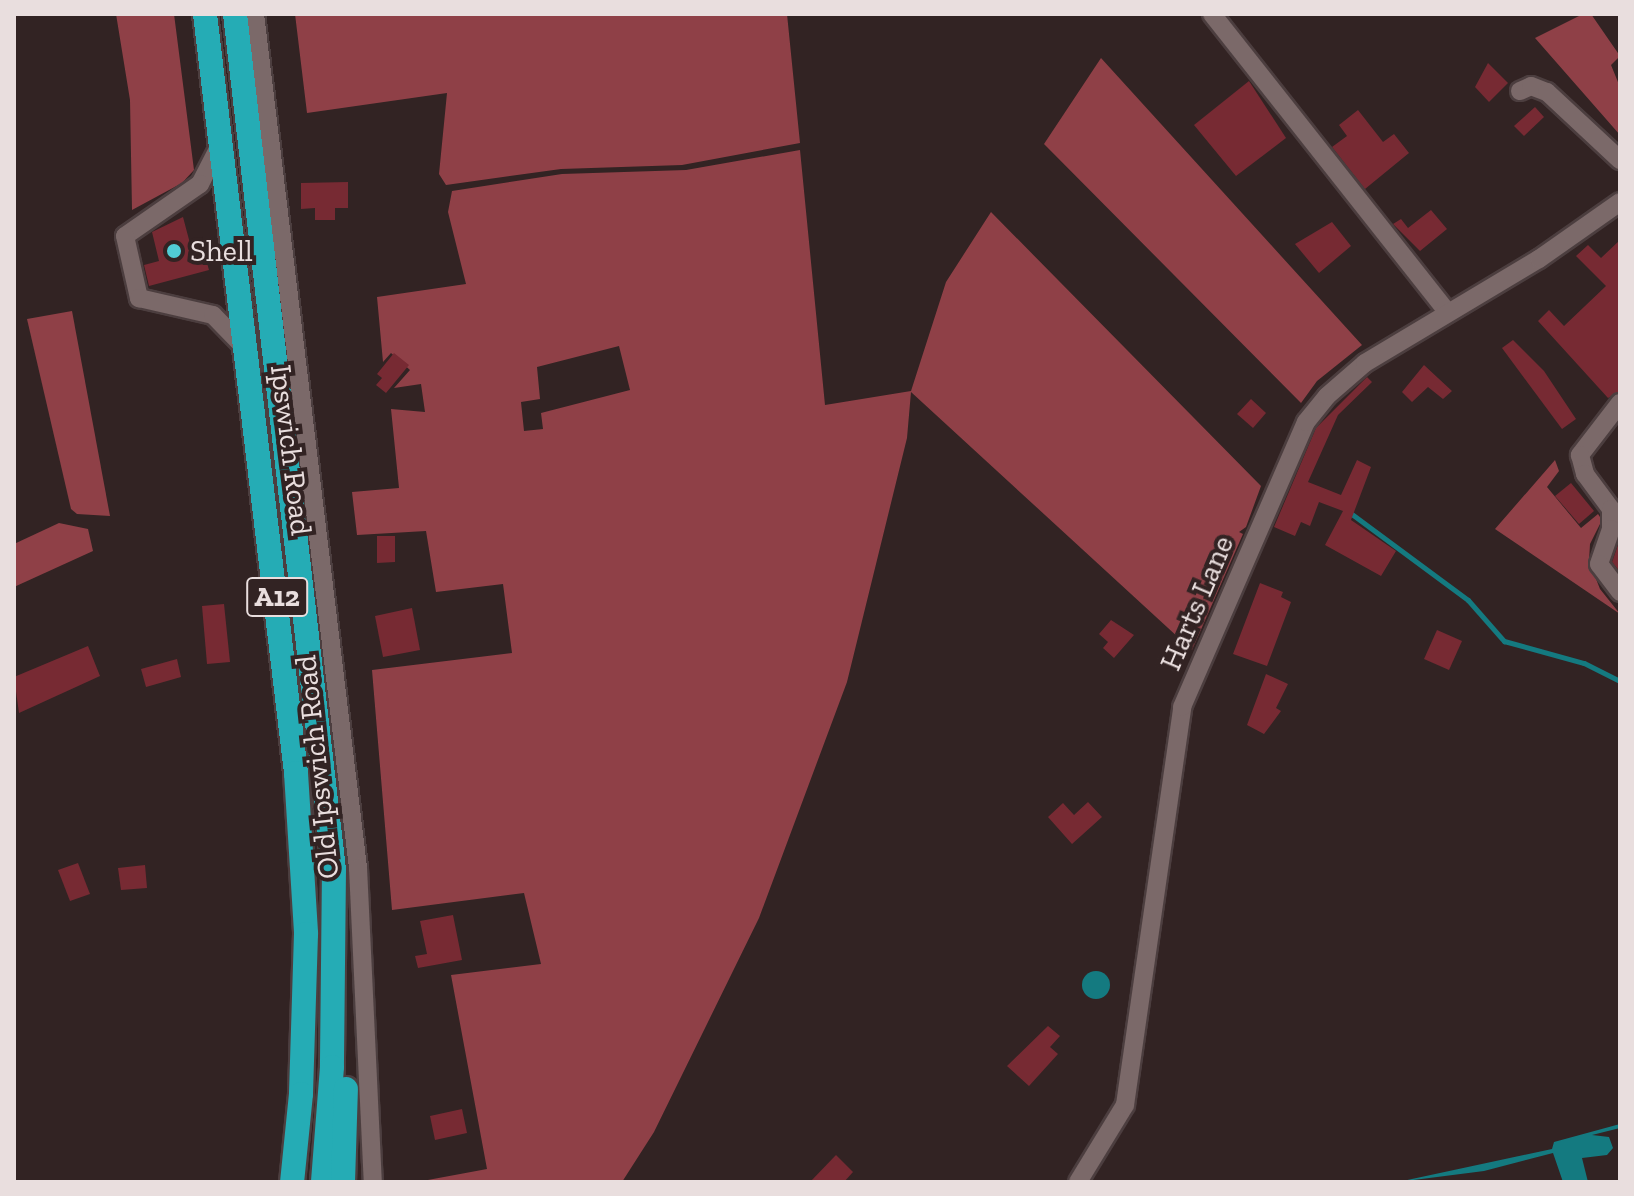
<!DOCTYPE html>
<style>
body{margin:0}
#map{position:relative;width:1634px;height:1196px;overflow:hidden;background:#322323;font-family:"Zilla Slab",serif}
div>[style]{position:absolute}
.forest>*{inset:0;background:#8f4047}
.water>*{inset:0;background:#147a80}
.round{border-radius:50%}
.stream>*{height:5px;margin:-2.5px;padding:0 2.5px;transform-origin:2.5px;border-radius:2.5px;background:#147a80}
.building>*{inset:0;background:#772a33}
.roads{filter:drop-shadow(2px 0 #4c3e3f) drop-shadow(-2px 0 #4c3e3f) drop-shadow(0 2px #4c3e3f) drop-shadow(0 -2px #4c3e3f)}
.minor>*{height:18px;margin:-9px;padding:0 9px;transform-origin:9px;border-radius:9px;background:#7b6969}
.highway>*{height:24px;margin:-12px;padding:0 12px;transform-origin:12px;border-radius:12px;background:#25acb5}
.dots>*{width:22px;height:22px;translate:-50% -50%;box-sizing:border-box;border:4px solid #322323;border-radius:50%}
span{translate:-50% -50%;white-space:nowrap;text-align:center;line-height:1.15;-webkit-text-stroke:8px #322323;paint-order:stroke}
.shield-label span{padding:2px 6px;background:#322323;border:2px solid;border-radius:6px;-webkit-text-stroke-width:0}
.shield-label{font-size:28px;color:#e9dede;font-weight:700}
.poi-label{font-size:30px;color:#e9dede}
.left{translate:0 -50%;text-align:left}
.street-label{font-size:30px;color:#e9dede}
.frame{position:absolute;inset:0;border:16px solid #e9dede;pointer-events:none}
</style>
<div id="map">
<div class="forest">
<i style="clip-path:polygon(116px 14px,174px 14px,194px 170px,182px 183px,132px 210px,130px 100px)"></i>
<i style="clip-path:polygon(295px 14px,787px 14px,800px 143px,682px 165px,561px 169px,446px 185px,439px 174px,447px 93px,307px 113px)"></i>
<i style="clip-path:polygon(1583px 14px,1591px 14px,1620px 56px,1611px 65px,1620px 87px,1620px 135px,1535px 38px)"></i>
<i style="clip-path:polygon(1101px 58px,1362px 345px,1317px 381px,1301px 403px,1044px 144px)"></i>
<i style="clip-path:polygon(evenodd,800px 150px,825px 405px,911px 391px,946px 282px,991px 212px,1261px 486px,1246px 527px,1239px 532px,1243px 534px,1192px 650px,911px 392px,907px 438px,847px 682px,759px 918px,654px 1132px,622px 1182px,417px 1182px,487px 1169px,451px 975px,541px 964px,524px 893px,392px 910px,372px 670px,512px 653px,503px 584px,436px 592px,426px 531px,357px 535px,352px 492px,399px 488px,391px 409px,425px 412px,421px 384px,394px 388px,410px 370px,391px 353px,383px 362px,377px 297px,466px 284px,448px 212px,452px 191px,562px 174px,686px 170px,800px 150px,619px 346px,630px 390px,541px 413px,543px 429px,524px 431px,521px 402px,540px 399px,537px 367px,619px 346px)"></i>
<i style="clip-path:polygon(72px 311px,110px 516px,77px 514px,71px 509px,27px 319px)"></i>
<i style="clip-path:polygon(1555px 460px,1559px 471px,1547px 487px,1581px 528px,1598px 514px,1602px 520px,1590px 544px,1589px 561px,1600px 589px,1620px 614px,1495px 529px)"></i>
<i style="clip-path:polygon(59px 523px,88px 529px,93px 551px,14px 587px,14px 544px)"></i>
</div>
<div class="water">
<i class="round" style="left:1082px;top:971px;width:28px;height:28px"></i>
<i style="clip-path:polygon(1620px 1124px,1620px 1128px,1592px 1135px,1609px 1137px,1613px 1148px,1607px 1155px,1582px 1158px,1588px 1182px,1563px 1182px,1553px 1153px,1484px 1171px,1398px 1182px,1552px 1149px,1554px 1142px)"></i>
</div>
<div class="stream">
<i style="left:1349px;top:512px;width:148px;rotate:36.5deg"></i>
<i style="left:1468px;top:600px;width:55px;rotate:48.7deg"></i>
<i style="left:1504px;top:641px;width:83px;rotate:15.4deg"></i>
<i style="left:1584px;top:663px;width:40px;rotate:26.6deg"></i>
</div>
<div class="building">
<i style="clip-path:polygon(1488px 63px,1508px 83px,1489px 102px,1475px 87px)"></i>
<i style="clip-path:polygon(1249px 81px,1286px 138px,1236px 176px,1194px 125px)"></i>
<i style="clip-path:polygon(1535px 107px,1544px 117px,1524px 136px,1514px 126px)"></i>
<i style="clip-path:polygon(1358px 110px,1383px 142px,1394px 134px,1409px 153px,1365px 189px,1332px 147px,1347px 136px,1339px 125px)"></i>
<i style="clip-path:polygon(348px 182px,348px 208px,335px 208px,335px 220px,315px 220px,315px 208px,301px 209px,301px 183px)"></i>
<i style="clip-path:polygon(1431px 210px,1447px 229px,1420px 251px,1393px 224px,1401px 219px,1408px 228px)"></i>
<i style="clip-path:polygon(183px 217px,192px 251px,203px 249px,209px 270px,149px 286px,144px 265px,159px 261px,152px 232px)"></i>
<i style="clip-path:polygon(1332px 222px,1351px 246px,1319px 273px,1295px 244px)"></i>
<i style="clip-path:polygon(1620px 240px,1620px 391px,1608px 398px,1538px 321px,1549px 310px,1564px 326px,1606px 286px,1576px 256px,1588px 245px,1601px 258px)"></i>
<i style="clip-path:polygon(1513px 340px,1544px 371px,1576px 419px,1562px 429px,1502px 348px)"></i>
<i style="clip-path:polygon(394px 353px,409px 365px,386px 393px,376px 385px,382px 378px,377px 374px)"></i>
<i style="clip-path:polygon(1424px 365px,1452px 391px,1443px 399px,1428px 387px,1412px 402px,1402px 392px)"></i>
<i style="clip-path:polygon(1367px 377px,1372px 382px,1338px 415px,1308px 482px,1341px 495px,1357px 460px,1371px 467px,1351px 520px,1396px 551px,1381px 576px,1325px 545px,1343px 511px,1319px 502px,1310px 526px,1301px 522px,1295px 536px,1274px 527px,1316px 428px)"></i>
<i style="clip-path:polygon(1251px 399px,1266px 413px,1253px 428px,1237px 414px)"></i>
<i style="clip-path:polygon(1571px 483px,1594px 511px,1579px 524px,1555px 496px)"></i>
<i style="clip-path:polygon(377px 536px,395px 536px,395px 562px,377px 563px)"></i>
<i style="clip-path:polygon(1619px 542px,1620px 542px,1620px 572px,1612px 562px)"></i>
<i style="clip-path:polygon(1260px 583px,1283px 592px,1281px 597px,1291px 602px,1267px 666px,1233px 654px)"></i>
<i style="clip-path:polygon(224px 604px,230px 662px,207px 664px,202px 606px)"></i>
<i style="clip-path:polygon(412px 608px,420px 650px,383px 657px,375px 616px)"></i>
<i style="clip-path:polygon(1111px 620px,1134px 635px,1114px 658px,1103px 648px,1108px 642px,1099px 634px)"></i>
<i style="clip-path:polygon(1437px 630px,1462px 641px,1449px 670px,1424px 659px)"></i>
<i style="clip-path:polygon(88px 646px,100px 676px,19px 713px,14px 677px)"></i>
<i style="clip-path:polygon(177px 659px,181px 677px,146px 687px,141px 669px)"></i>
<i style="clip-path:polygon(1266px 674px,1288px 684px,1276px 708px,1281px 711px,1264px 734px,1247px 725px)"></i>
<i style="clip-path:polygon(1088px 802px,1102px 817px,1072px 844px,1048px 817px,1063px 803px,1074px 815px)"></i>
<i style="clip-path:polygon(78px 863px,90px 894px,70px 901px,58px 870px)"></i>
<i style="clip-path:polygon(145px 865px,147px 888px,121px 890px,118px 868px)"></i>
<i style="clip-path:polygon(453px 915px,462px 960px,418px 968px,415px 956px,427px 954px,420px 921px)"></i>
<i style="clip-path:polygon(1048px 1026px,1060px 1036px,1050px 1047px,1058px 1054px,1029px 1086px,1007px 1066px)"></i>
<i style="clip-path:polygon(462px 1109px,467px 1133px,435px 1140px,430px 1116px)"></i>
<i style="clip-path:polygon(836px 1155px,853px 1172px,844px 1182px,810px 1182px)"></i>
</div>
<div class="roads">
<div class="minor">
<i style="left:255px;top:14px;width:860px;rotate:83.12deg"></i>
<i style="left:358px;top:868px;width:314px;rotate:87.3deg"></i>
<i style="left:1212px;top:14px;width:380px;rotate:51.7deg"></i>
<i style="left:1520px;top:91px;width:12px;rotate:-24deg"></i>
<i style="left:1531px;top:86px;width:17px;rotate:21deg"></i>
<i style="left:1547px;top:92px;width:100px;rotate:43deg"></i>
<i style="left:220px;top:145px;width:44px;rotate:117.1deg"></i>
<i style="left:200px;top:184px;width:91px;rotate:145.3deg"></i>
<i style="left:125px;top:236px;width:64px;rotate:77.3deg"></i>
<i style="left:139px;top:298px;width:76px;rotate:12.9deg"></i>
<i style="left:213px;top:315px;width:46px;rotate:45.9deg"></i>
<i style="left:1620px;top:403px;width:66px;rotate:127.6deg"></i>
<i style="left:1580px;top:455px;width:20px;rotate:75deg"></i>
<i style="left:1585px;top:474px;width:44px;rotate:53.4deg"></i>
<i style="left:1611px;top:509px;width:20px;rotate:90deg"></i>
<i style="left:1611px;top:529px;width:37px;rotate:109deg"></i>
<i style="left:1599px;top:564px;width:35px;rotate:53deg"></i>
<i style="left:1078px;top:1182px;width:90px;rotate:-58.6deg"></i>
<i style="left:1125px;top:1105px;width:402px;rotate:-81.8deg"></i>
<i style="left:1182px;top:707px;width:311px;rotate:-66.5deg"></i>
<i style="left:1306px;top:422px;width:33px;rotate:-51deg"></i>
<i style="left:1327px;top:396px;width:50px;rotate:-41deg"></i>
<i style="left:1365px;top:363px;width:203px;rotate:-30.9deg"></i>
<i style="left:1539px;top:259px;width:99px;rotate:-35.1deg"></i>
</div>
<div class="highway">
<i style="left:205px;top:14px;width:764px;rotate:83.16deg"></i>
<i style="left:296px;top:773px;width:161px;rotate:86.4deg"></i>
<i style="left:306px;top:934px;width:160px;rotate:91.8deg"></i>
<i style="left:301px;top:1094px;width:88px;rotate:95.8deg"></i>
<i style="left:235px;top:14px;width:861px;rotate:83.4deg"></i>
<i style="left:334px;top:869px;width:198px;rotate:90.6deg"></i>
<i style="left:332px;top:1067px;width:115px;rotate:94.5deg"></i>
<i style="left:343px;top:1182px;width:93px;rotate:-88.2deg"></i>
</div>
</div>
<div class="dots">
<i style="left:174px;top:251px;background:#51ccd5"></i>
</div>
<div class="shield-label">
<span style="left:277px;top:597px">A12</span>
</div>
<div class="poi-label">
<span class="left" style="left:190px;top:251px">Shell</span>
</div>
<div class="street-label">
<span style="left:291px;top:450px;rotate:83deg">Ipswich Road</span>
<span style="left:1197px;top:603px;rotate:-67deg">Harts Lane</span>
<span style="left:317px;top:767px;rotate:-96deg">Old Ipswich Road</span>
</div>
<div class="frame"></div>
</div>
